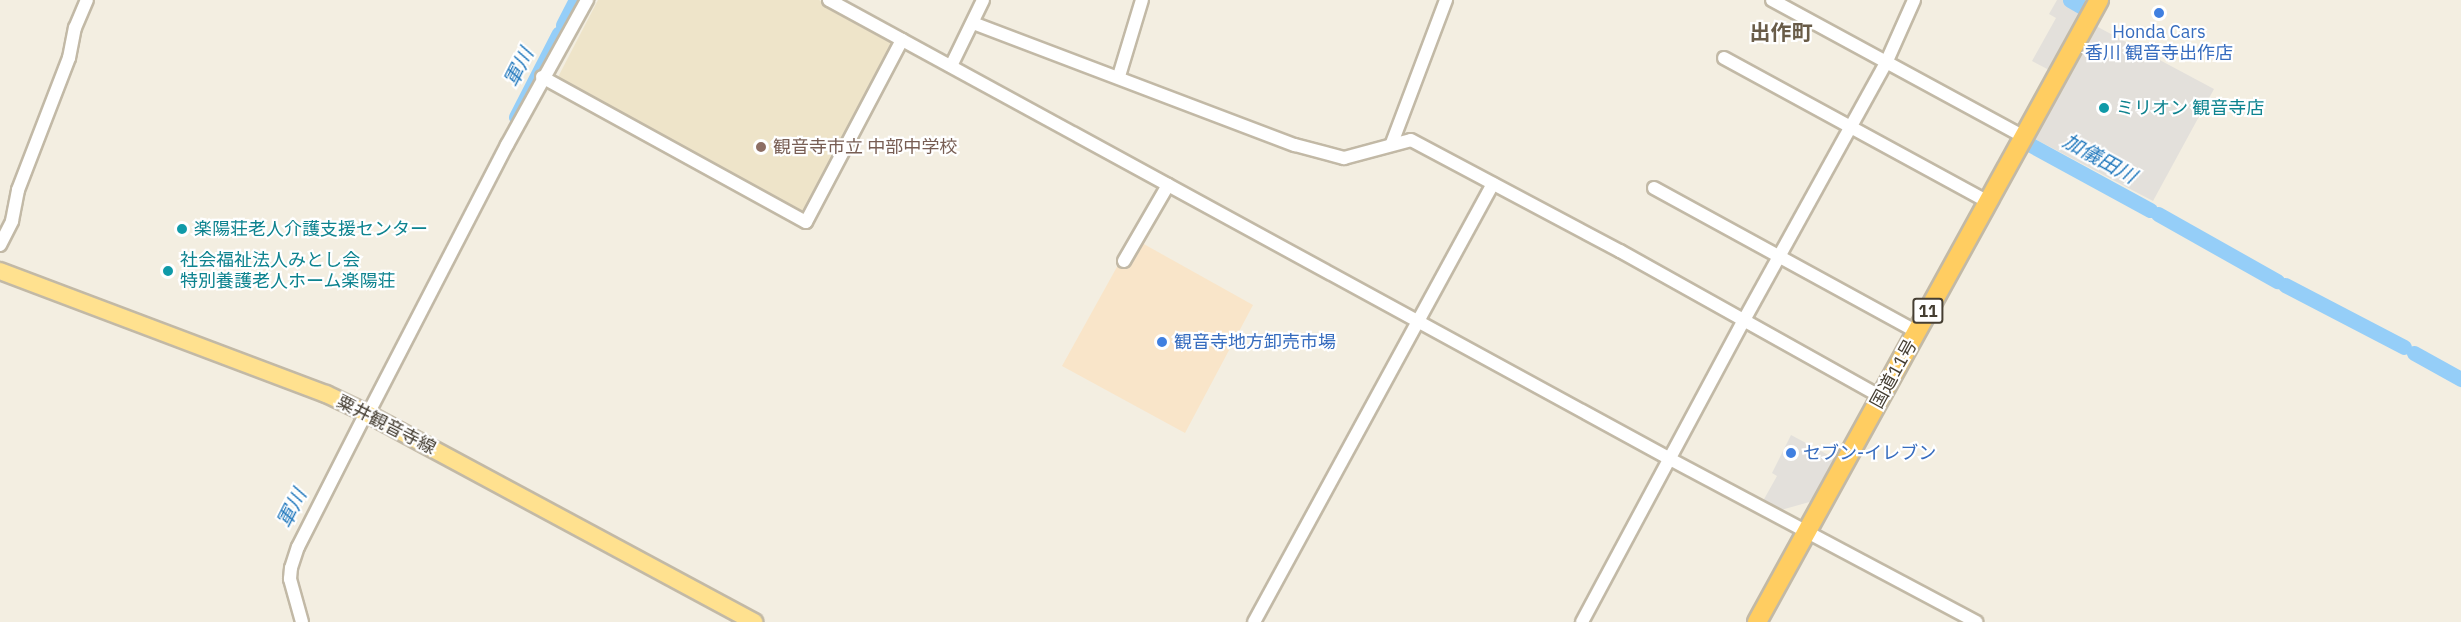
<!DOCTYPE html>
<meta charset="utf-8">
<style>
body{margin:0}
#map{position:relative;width:2461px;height:622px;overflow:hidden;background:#f3eee1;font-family:"IBM Plex Sans","Noto Sans JP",sans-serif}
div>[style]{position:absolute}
.commercial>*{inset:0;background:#f9e5c9}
.education>*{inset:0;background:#eee4c9}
.parking>*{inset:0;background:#e3e0db}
.river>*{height:15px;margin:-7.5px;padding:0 7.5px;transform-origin:7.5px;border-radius:7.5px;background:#95cef8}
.roads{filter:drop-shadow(2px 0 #c2b9a6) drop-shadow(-2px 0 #c2b9a6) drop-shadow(0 2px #c2b9a6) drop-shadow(0 -2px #c2b9a6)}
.minor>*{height:12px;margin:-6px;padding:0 6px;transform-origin:6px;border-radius:6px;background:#fff}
.major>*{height:16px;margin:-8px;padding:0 8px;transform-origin:8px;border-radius:8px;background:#ffe18f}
.highway>*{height:18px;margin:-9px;padding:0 9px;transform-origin:9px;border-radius:9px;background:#ffcd61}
.dots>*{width:16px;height:16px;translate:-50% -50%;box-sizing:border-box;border:3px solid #fff;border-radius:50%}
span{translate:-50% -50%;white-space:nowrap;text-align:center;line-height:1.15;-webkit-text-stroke:4.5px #fff;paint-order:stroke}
.shield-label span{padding:2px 4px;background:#fff;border:2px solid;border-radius:4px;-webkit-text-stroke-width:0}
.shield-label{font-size:16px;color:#453e32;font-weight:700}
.shop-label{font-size:18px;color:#366cbe}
.left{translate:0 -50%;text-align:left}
.culture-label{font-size:18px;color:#0d838f}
.education-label{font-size:18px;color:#785e54}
.street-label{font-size:18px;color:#453e32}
.water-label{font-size:20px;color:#1f77bc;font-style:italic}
.quarter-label{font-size:21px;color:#695c48;font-weight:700}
</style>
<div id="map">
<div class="commercial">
<i style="clip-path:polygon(1133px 238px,1253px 305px,1185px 433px,1062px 366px)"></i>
</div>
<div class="education">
<i style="clip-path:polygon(598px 0,819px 0,898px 43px,804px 216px,557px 79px)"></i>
</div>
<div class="parking">
<i style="clip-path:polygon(2057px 0,2064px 0,2082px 10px,2049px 70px,2032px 61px,2056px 18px,2049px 14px)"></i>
<i style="clip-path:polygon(2096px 26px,2214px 89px,2153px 201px,2035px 139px)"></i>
<i style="clip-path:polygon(1791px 435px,1834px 458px,1813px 501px,1781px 510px,1763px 501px,1777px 476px,1772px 473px)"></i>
</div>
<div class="river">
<i style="left:2070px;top:0;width:14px;rotate:30deg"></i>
<i style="left:563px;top:25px;width:28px;rotate:-63deg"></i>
<i style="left:516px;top:117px;width:94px;rotate:-62.9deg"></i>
<i style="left:2029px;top:144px;width:138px;rotate:28.6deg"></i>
<i style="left:2158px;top:214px;width:137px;rotate:29.4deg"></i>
<i style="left:2285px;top:285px;width:134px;rotate:27.5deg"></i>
<i style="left:2414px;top:353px;width:54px;rotate:29deg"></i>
</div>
<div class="roads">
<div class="minor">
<i style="left:829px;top:0;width:958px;rotate:28.62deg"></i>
<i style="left:1670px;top:459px;width:347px;rotate:28deg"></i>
<i style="left:1772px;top:0;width:287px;rotate:28.5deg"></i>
<i style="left:973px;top:23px;width:344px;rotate:20.8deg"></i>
<i style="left:1295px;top:145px;width:51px;rotate:14.9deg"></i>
<i style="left:1344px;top:158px;width:69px;rotate:-15deg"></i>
<i style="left:1411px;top:140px;width:237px;rotate:28deg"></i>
<i style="left:1620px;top:251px;width:299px;rotate:29.2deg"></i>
<i style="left:1724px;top:58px;width:301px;rotate:28.6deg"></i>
<i style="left:951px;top:66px;width:73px;rotate:-64.1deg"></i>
<i style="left:1119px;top:76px;width:79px;rotate:-73.2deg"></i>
<i style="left:542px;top:77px;width:301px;rotate:28.8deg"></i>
<i style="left:806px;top:222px;width:206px;rotate:-62.2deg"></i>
<i style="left:1392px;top:143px;width:153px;rotate:-69.3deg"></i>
<i style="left:1654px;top:188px;width:300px;rotate:28.7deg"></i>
<i style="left:0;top:245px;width:27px;rotate:-63deg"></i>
<i style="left:12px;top:221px;width:32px;rotate:-79deg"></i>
<i style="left:18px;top:190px;width:142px;rotate:-68.9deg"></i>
<i style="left:69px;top:58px;width:31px;rotate:-79deg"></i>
<i style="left:75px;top:28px;width:30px;rotate:-67deg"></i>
<i style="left:1124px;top:261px;width:88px;rotate:-59.9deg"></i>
<i style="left:368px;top:414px;width:303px;rotate:-62.7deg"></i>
<i style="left:507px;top:145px;width:166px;rotate:-61.1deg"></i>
<i style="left:302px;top:622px;width:45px;rotate:-105.6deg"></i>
<i style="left:290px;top:579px;width:11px;rotate:-85deg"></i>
<i style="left:291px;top:568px;width:22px;rotate:-72deg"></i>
<i style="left:298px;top:547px;width:150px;rotate:-63.1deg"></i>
<i style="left:1254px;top:622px;width:499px;rotate:-61.4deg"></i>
<i style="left:1582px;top:622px;width:343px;rotate:-61.8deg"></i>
<i style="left:1744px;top:320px;width:294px;rotate:-61.1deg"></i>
<i style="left:1886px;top:63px;width:69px;rotate:-66deg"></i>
</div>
<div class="major">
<i style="left:0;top:271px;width:348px;rotate:20.7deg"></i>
<i style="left:326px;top:394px;width:44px;rotate:25.4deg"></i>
<i style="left:366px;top:413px;width:441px;rotate:28.3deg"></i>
</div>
<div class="highway">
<i style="left:1757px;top:622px;width:710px;rotate:-61.2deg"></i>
</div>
</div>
<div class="dots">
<i style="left:2159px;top:13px;background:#3f7fe0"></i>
<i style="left:2104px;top:108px;background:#0f9aa8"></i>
<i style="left:761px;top:147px;background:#8d6e63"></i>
<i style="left:182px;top:229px;background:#0f9aa8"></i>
<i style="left:168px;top:271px;background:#0f9aa8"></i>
<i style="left:1162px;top:342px;background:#3f7fe0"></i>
<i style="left:1791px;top:453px;background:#3f7fe0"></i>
</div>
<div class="shield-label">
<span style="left:1928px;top:311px">11</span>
</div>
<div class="shop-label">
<span style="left:2159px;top:43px">Honda Cars<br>香川 観音寺出作店</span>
<span class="left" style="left:1174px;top:342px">観音寺地方卸売市場</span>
<span class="left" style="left:1803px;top:453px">セブン-イレブン</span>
</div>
<div class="culture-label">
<span class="left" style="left:2116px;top:108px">ミリオン 観音寺店</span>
<span class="left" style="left:194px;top:229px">楽陽荘老人介護支援センター</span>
<span class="left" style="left:180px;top:271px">社会福祉法人みとし会<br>特別養護老人ホーム楽陽荘</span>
</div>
<div class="education-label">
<span class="left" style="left:773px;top:147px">観音寺市立 中部中学校</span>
</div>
<div class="street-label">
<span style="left:1894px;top:374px;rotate:-61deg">国道11号</span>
<span style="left:386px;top:425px;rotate:27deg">粟井観音寺線</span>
</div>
<div class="water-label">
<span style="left:518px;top:67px;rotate:-63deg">軍川</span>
<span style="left:2100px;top:158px;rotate:29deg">加儀田川</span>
<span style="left:291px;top:508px;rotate:-63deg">軍川</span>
</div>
<div class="quarter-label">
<span style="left:1781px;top:32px">出作町</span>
</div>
</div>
